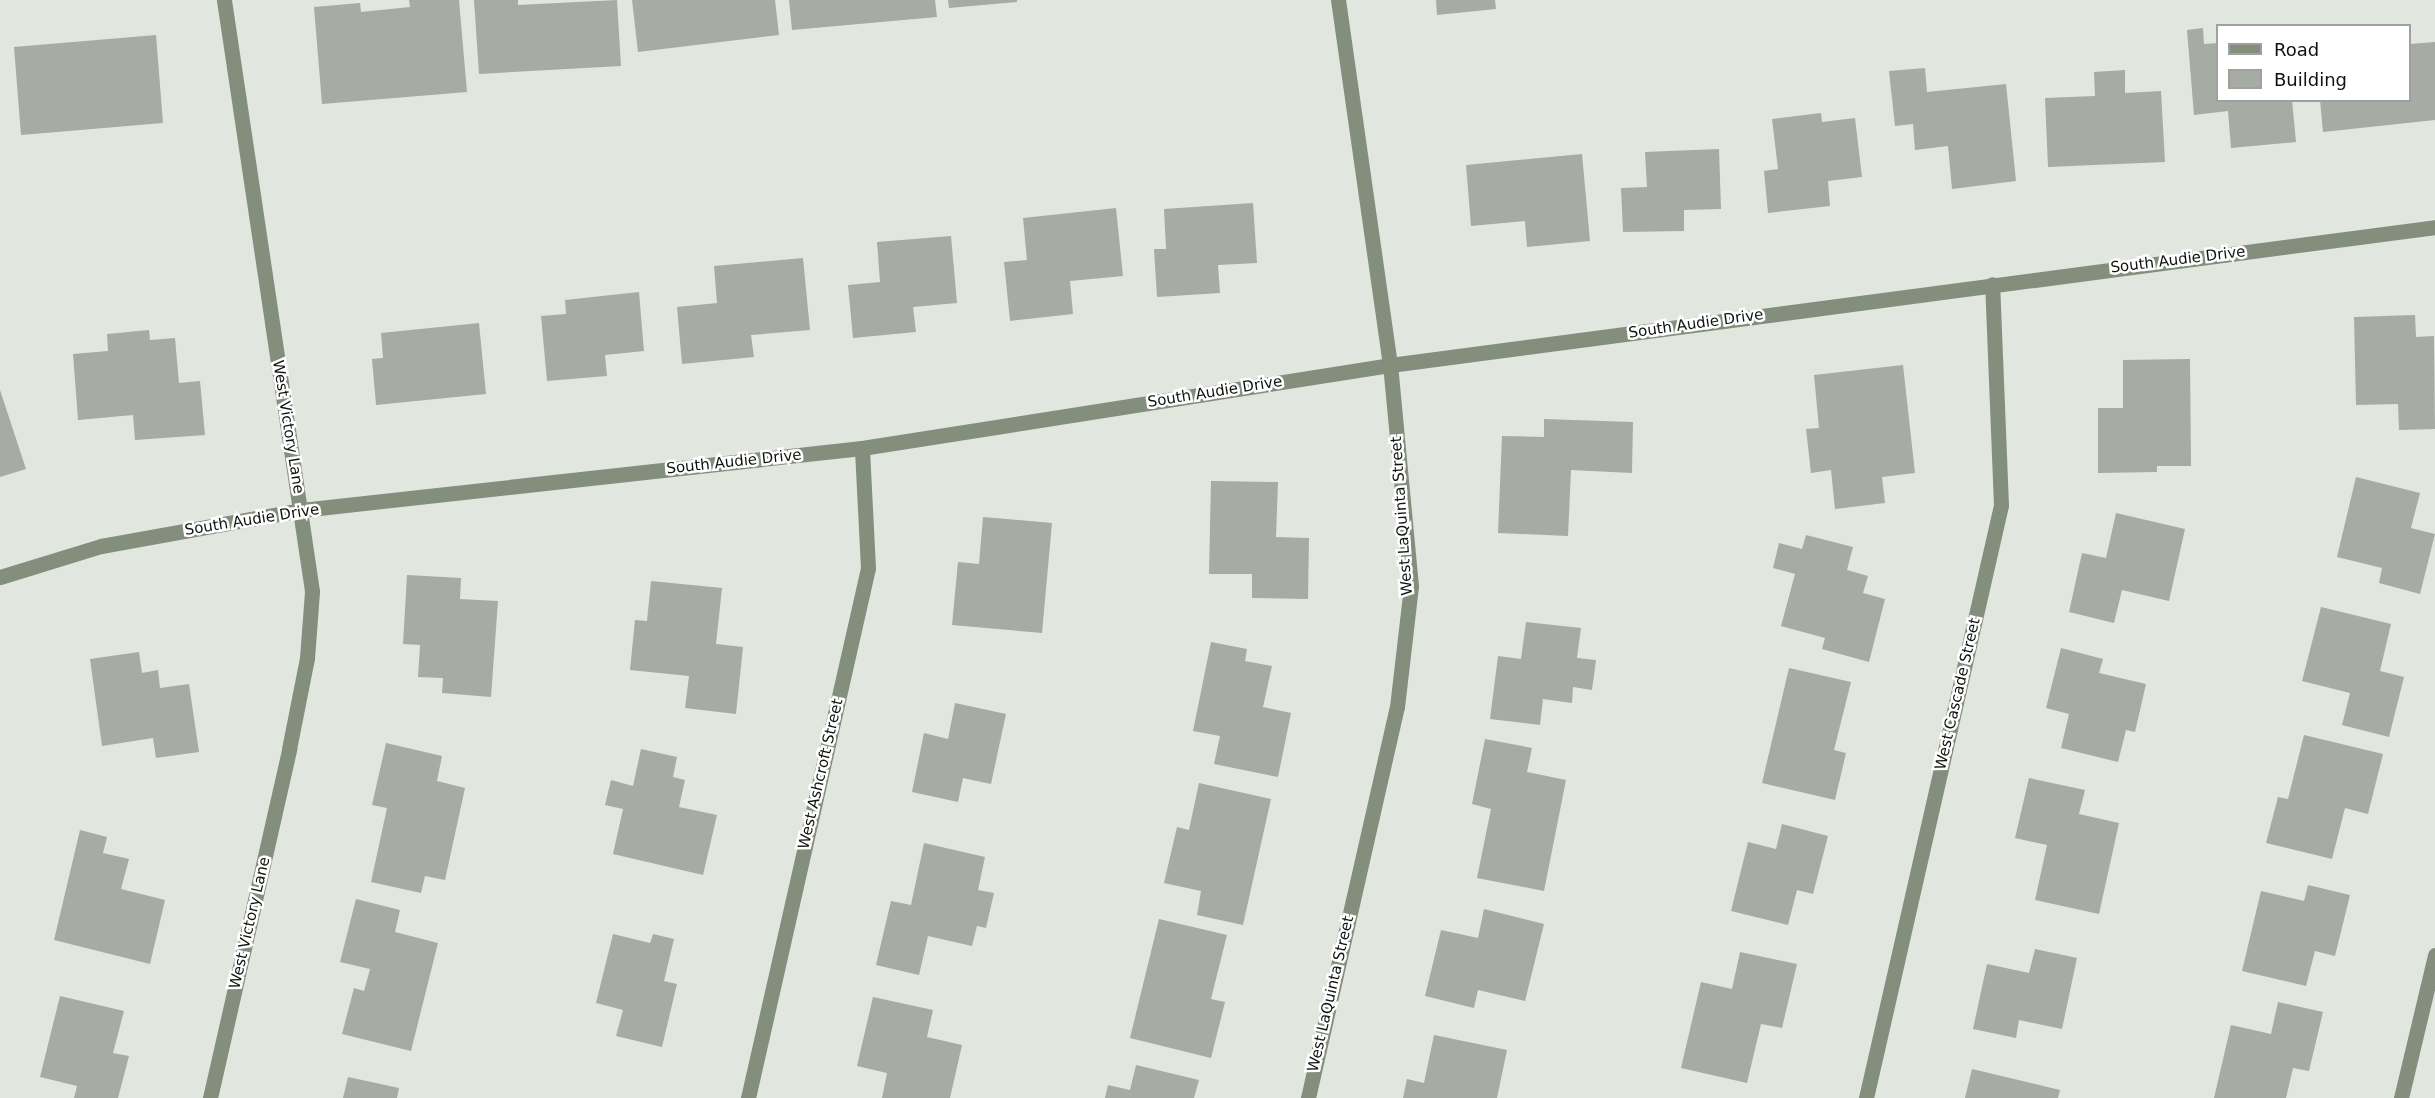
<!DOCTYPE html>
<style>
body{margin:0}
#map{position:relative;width:2435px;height:1098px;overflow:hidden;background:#e1e6de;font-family:"DejaVu Sans",sans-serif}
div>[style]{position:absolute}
.building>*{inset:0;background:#a6aba4}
.street>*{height:15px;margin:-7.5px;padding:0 7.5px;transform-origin:7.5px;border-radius:7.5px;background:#838e7c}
span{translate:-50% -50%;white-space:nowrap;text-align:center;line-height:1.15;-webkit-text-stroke:5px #fff;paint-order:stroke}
.street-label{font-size:15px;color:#10120f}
.legend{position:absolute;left:2216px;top:24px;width:195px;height:78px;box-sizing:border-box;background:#fff;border:2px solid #9fa09f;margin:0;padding:8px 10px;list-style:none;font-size:18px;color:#10120f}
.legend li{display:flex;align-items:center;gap:12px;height:30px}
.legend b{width:30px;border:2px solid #9fa09f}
</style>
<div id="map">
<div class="building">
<i style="clip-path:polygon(409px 0,459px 0,467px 92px,322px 104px,314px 7px,360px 3px,361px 12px,410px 7px)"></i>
<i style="clip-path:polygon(474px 0,518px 0,518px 5px,617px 0,621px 66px,479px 74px)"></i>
<i style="clip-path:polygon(632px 0,775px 0,779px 35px,638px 52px)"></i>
<i style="clip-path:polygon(789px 0,935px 0,937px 17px,792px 30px)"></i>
<i style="clip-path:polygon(948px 0,1017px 0,1017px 2px,949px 8px)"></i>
<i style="clip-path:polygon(1436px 0,1495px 0,1496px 9px,1437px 15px)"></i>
<i style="clip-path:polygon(2203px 28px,2204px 44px,2218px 43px,2218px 100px,2292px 100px,2296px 142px,2231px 148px,2228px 111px,2194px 115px,2187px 30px)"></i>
<i style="clip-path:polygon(156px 35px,163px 123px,21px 135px,14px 47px)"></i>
<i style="clip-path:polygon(2435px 42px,2435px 120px,2323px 132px,2320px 100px,2410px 100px,2410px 44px)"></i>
<i style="clip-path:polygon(1925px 68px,1927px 92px,2006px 84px,2016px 181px,1952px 189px,1948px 146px,1915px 150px,1913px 124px,1895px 126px,1889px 71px)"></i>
<i style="clip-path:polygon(2125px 70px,2125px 93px,2161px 91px,2165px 162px,2048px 167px,2045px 98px,2095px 96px,2094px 72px)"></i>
<i style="clip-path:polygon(1821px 113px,1822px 122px,1855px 118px,1862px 177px,1828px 181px,1830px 206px,1768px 213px,1764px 171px,1778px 169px,1772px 119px)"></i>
<i style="clip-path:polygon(1719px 149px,1721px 209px,1684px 210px,1684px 231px,1623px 232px,1621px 188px,1647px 187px,1645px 152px)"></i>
<i style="clip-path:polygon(1582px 154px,1590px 241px,1527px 247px,1525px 221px,1471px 226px,1466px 165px)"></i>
<i style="clip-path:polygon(1253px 203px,1257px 263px,1218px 265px,1220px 293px,1157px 297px,1154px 249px,1166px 249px,1164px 209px)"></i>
<i style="clip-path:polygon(1116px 208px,1123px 276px,1070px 281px,1073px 314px,1010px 321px,1004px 262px,1027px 260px,1023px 218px)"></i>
<i style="clip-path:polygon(951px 236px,957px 303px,913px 307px,916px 332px,853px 338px,848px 285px,880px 282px,877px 242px)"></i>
<i style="clip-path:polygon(803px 258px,810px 330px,751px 335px,754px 357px,682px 364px,677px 307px,717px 303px,714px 266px)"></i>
<i style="clip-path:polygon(639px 292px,644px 351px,605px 355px,607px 376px,547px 381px,541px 316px,566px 314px,565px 300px)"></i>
<i style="clip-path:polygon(2415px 315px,2416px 337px,2434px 336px,2435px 429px,2399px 430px,2398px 404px,2356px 405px,2354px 317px)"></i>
<i style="clip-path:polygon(479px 323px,486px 394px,376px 405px,372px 359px,383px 358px,381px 333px)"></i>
<i style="clip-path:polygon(149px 330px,150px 340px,175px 338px,179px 383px,200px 381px,205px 435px,135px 440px,133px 415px,78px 420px,73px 354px,108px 351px,107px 334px)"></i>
<i style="clip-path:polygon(2190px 359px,2191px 466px,2157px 466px,2157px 472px,2098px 473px,2098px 408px,2123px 408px,2123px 360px)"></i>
<i style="clip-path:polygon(1903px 365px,1915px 473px,1882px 477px,1885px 503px,1835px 509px,1831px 470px,1811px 473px,1806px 429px,1819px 428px,1814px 375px)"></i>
<i style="clip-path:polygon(0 390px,26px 469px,0 477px)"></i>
<i style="clip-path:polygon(1544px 419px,1633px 422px,1632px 473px,1571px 470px,1568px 536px,1498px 533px,1502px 436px,1544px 437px)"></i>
<i style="clip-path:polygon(2356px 477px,2420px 493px,2411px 528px,2435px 534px,2420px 594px,2379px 583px,2382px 568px,2337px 557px)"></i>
<i style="clip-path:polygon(1211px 481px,1278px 482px,1276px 537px,1309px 538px,1308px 599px,1252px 598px,1252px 574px,1209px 574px)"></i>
<i style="clip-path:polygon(2116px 513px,2185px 529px,2169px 601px,2122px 590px,2114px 623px,2069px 612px,2082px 553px,2106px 558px)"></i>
<i style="clip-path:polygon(983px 517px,1052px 523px,1042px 633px,952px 625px,958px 562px,979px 564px)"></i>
<i style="clip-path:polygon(1806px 535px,1853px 547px,1847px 570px,1868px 576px,1863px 593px,1885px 599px,1869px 662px,1822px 649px,1825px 638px,1781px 626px,1795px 574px,1773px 568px,1779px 543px,1802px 549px)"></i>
<i style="clip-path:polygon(407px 575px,461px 578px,460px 599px,498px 601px,491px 697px,442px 693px,443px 678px,418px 677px,420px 645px,403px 644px)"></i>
<i style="clip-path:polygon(651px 581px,722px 588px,716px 644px,743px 647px,736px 714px,685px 708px,689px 676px,630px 670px,635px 620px,647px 621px)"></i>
<i style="clip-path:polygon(2321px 607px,2391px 624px,2380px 671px,2404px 677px,2389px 737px,2342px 725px,2350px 693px,2302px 681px)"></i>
<i style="clip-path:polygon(1526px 622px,1581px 628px,1577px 658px,1596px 660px,1592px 690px,1573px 687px,1572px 703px,1543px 699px,1540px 725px,1490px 719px,1498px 656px,1521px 659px)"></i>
<i style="clip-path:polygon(1211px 642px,1247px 649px,1245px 661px,1272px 666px,1263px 707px,1291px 713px,1278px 777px,1214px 764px,1220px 736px,1193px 731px)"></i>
<i style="clip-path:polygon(2061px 648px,2103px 659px,2099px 673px,2146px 684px,2135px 732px,2126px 730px,2118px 762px,2061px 748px,2069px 714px,2046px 708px)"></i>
<i style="clip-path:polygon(139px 652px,142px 673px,158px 670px,160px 688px,189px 684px,199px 752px,156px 758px,153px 738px,102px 746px,90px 659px)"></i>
<i style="clip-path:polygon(1789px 668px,1851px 682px,1834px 750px,1846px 753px,1835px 800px,1762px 783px)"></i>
<i style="clip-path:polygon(955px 703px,1006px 714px,991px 784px,963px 778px,958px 802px,912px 792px,924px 733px,948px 739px)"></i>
<i style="clip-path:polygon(2304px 735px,2383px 754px,2368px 814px,2345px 808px,2332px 859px,2266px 843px,2278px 797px,2288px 799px)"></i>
<i style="clip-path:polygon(1485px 739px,1532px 748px,1527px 772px,1566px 780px,1544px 891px,1477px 878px,1491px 809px,1472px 804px)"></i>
<i style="clip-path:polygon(386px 743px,442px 756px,437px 781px,465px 788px,445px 880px,425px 876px,421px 893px,371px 882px,387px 808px,372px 805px)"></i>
<i style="clip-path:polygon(641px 749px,677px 757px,673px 777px,685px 780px,679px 807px,717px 815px,703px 875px,613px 854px,623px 809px,605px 805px,611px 780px,633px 786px)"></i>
<i style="clip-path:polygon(2029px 778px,2085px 790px,2079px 814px,2119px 823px,2099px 914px,2035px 900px,2047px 845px,2015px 838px)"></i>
<i style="clip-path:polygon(1199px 783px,1271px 799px,1243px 925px,1197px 915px,1201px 891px,1164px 883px,1177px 827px,1189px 830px)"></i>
<i style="clip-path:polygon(1782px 824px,1828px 836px,1813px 894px,1797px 890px,1788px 925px,1731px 911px,1748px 842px,1776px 849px)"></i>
<i style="clip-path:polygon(80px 830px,107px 837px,103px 853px,129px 859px,121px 889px,165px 900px,150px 964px,54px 940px)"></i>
<i style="clip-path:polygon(924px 843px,985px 857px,978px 890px,994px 893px,986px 928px,977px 926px,972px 946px,928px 936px,919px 975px,876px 965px,891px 901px,911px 905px)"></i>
<i style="clip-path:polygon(2308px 885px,2350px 895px,2335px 956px,2315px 951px,2306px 986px,2242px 971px,2261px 891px,2304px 901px)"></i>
<i style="clip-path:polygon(356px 899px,400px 910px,395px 932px,438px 943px,411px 1051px,342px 1034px,354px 988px,364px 991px,370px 969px,340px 962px)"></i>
<i style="clip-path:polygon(1484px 909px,1544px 924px,1525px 1001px,1478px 990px,1474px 1008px,1425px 996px,1441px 930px,1478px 938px)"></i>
<i style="clip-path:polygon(1159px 919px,1227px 935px,1211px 999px,1225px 1002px,1211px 1058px,1130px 1038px)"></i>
<i style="clip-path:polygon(613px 934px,650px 943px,653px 934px,674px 939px,664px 981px,677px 984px,662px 1047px,616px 1036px,623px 1010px,596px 1003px)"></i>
<i style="clip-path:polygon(2035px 949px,2077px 958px,2062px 1029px,2019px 1020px,2016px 1038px,1973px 1029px,1987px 964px,2029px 973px)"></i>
<i style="clip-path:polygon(1740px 952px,1797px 964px,1782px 1028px,1761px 1024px,1747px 1083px,1681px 1068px,1701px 982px,1732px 989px)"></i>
<i style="clip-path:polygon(60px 996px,124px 1011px,113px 1053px,129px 1056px,118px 1098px,74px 1098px,77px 1086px,40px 1077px)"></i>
<i style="clip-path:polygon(873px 997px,933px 1010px,927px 1037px,962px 1045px,950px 1098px,882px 1098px,887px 1073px,857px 1066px)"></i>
<i style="clip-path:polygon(2278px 1002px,2323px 1012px,2309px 1071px,2293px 1068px,2286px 1098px,2214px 1098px,2231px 1025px,2271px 1034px)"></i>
<i style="clip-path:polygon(1434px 1035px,1507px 1050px,1497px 1098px,1403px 1098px,1407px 1079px,1424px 1083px)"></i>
<i style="clip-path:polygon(1136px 1065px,1199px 1080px,1194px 1098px,1105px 1098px,1108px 1085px,1130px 1090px)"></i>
<i style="clip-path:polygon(1972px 1069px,2060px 1090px,2058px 1098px,1965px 1098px)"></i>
<i style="clip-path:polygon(348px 1077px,399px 1088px,397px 1098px,343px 1098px)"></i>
</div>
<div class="street">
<i style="left:0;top:577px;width:106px;rotate:-17.1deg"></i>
<i style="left:101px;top:546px;width:203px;rotate:-10.2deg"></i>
<i style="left:301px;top:510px;width:564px;rotate:-6.31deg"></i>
<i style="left:862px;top:448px;width:534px;rotate:-8.93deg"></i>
<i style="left:1390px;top:365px;width:1054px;rotate:-7.52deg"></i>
<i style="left:210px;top:1098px;width:358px;rotate:-77.2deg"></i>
<i style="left:289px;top:749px;width:93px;rotate:-78.8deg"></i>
<i style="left:307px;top:658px;width:67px;rotate:-85.7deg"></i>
<i style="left:312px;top:591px;width:598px;rotate:-98.47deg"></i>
<i style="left:748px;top:1098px;width:543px;rotate:-77.24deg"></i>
<i style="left:868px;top:568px;width:120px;rotate:-92.9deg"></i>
<i style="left:1308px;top:1098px;width:401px;rotate:-77.2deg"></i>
<i style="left:1397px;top:707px;width:122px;rotate:-83.4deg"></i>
<i style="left:1411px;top:586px;width:222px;rotate:-95.4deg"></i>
<i style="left:1390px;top:365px;width:369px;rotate:-98.1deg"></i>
<i style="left:1866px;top:1098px;width:608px;rotate:-77.17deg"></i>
<i style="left:2001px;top:505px;width:221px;rotate:-92.3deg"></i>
<i style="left:2401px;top:1098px;width:147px;rotate:-76.6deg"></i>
</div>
<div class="street-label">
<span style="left:2178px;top:260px;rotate:-7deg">South Audie Drive</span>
<span style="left:1696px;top:324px;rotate:-8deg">South Audie Drive</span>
<span style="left:1215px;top:392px;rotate:-9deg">South Audie Drive</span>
<span style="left:288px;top:427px;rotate:81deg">West Victory Lane</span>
<span style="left:734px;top:462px;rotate:-6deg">South Audie Drive</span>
<span style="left:1402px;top:516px;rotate:-94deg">West LaQuinta Street</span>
<span style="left:252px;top:520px;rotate:-9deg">South Audie Drive</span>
<span style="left:1958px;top:694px;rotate:-77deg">West Cascade Street</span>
<span style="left:821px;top:774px;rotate:-77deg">West Ashcroft Street</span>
<span style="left:250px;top:923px;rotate:-77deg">West Victory Lane</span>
<span style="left:1331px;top:994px;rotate:-77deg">West LaQuinta Street</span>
</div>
<ul class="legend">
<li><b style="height:8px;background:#838e7c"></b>Road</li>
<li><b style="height:16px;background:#a6aba4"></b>Building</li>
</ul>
</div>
